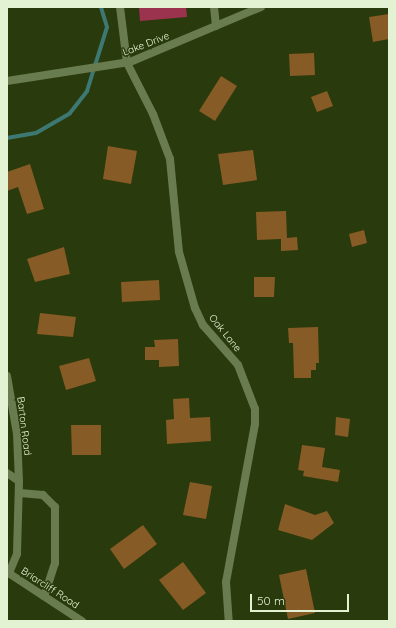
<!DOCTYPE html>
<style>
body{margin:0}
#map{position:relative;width:396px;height:628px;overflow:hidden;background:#293a0c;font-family:Quicksand,sans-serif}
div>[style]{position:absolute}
.green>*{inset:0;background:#9b334f}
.stream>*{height:4px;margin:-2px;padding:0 2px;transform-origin:2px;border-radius:2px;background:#3d7872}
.building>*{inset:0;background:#875b26}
.service>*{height:8px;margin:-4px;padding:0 4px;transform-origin:4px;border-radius:4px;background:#687c4f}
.minor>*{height:8px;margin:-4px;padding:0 4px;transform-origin:4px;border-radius:4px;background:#687c4f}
span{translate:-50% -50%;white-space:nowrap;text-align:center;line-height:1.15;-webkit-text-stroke:3px #293a0c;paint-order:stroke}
.street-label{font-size:10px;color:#e3f2d3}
.frame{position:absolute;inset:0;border:8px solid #e3f2d3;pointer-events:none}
.scale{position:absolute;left:250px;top:594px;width:99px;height:18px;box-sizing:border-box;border:2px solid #e3f2d3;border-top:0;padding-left:5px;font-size:12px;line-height:14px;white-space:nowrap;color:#e3f2d3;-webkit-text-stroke:3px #293a0c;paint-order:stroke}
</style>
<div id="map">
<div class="green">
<i style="clip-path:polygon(139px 7px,186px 7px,187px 17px,140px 21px)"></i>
</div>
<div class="stream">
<i style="left:7px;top:138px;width:29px;rotate:-10deg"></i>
<i style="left:36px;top:133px;width:39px;rotate:-30deg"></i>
<i style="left:70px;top:113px;width:28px;rotate:-52deg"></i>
<i style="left:87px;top:91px;width:67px;rotate:-72.6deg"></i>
<i style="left:107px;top:27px;width:21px;rotate:-107deg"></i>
</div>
<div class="building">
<i style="clip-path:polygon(389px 14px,389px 39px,373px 42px,369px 17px)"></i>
<i style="clip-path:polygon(314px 53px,315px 75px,290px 76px,289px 54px)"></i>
<i style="clip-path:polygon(221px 76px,237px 86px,215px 121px,199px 111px)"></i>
<i style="clip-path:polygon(327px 91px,333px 106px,317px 112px,311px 97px)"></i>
<i style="clip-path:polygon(108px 146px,137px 151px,131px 184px,103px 179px)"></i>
<i style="clip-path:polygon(253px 150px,257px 180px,223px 185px,218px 154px)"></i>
<i style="clip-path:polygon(30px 164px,44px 209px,27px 214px,18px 187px,7px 191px,7px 172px)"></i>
<i style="clip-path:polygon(286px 211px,287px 238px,297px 237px,298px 250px,281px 251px,281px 239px,257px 240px,256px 212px)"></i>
<i style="clip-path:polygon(364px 230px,367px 243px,352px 247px,349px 234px)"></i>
<i style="clip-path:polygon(64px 247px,70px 274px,35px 282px,27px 259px)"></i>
<i style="clip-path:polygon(254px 277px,275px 277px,274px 297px,254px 297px)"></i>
<i style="clip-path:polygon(159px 280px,160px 300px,122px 302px,121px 282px)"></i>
<i style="clip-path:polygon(40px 313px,76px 317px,73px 337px,37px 334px)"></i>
<i style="clip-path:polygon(318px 327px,319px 363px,316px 363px,316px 370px,311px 370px,311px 378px,294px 378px,293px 343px,289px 343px,288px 328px)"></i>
<i style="clip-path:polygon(178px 339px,179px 366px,159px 367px,159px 360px,145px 360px,145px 347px,155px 347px,154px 340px)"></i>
<i style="clip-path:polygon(89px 358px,96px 381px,66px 390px,59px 366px)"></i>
<i style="clip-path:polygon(189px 398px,190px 418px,210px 417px,211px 441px,167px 444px,166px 420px,174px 419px,173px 399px)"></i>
<i style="clip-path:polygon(336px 417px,350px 419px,348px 437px,335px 435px)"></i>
<i style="clip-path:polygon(71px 425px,101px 425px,101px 455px,72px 455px)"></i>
<i style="clip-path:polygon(302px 445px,325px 448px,322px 467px,340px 470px,338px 482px,303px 476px,304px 471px,298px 470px)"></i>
<i style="clip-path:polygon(190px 482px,212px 486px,206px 519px,183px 515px)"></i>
<i style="clip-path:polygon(285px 504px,315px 515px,327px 511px,334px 523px,312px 540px,278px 530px)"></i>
<i style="clip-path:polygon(143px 525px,157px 544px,124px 569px,110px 549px)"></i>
<i style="clip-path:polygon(183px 562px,206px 593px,183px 610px,159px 580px)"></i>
<i style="clip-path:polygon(306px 569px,315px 613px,288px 619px,279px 575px)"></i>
</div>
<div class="service">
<i style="left:120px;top:7px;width:56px;rotate:82.9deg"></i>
<i style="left:214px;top:7px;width:19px;rotate:84deg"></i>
<i style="left:7px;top:473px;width:14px;rotate:34deg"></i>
<i style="left:20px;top:493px;width:23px;rotate:5deg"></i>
<i style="left:43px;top:495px;width:17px;rotate:45deg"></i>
<i style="left:55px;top:507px;width:56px;rotate:90deg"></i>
<i style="left:55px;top:563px;width:35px;rotate:108deg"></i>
</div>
<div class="minor">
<i style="left:127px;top:63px;width:57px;rotate:63deg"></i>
<i style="left:153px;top:114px;width:48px;rotate:69.3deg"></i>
<i style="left:170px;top:159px;width:93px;rotate:84.5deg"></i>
<i style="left:179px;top:252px;width:58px;rotate:74.1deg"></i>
<i style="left:195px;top:308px;width:19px;rotate:65deg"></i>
<i style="left:203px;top:325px;width:53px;rotate:48.8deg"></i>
<i style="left:238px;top:365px;width:47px;rotate:68.9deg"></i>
<i style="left:255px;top:409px;width:15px;rotate:90deg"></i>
<i style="left:255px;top:424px;width:161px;rotate:100.4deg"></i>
<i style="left:226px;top:582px;width:39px;rotate:86deg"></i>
<i style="left:7px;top:81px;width:124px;rotate:-8.8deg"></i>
<i style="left:130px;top:62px;width:142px;rotate:-22.8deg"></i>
<i style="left:7px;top:376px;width:59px;rotate:80.2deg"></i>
<i style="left:17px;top:434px;width:47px;rotate:87.6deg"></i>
<i style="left:19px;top:481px;width:73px;rotate:91.6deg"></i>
<i style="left:17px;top:554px;width:21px;rotate:113deg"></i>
<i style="left:7px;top:572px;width:90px;rotate:33.2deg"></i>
</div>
<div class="street-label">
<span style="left:146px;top:44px;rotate:-21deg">Lake Drive</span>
<span style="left:225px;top:333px;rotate:51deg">Oak Lane</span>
<span style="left:24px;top:426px;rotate:83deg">Barton Road</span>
<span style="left:50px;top:588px;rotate:33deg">Briarcliff Road</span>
</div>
<div class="frame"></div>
<div class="scale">50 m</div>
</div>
